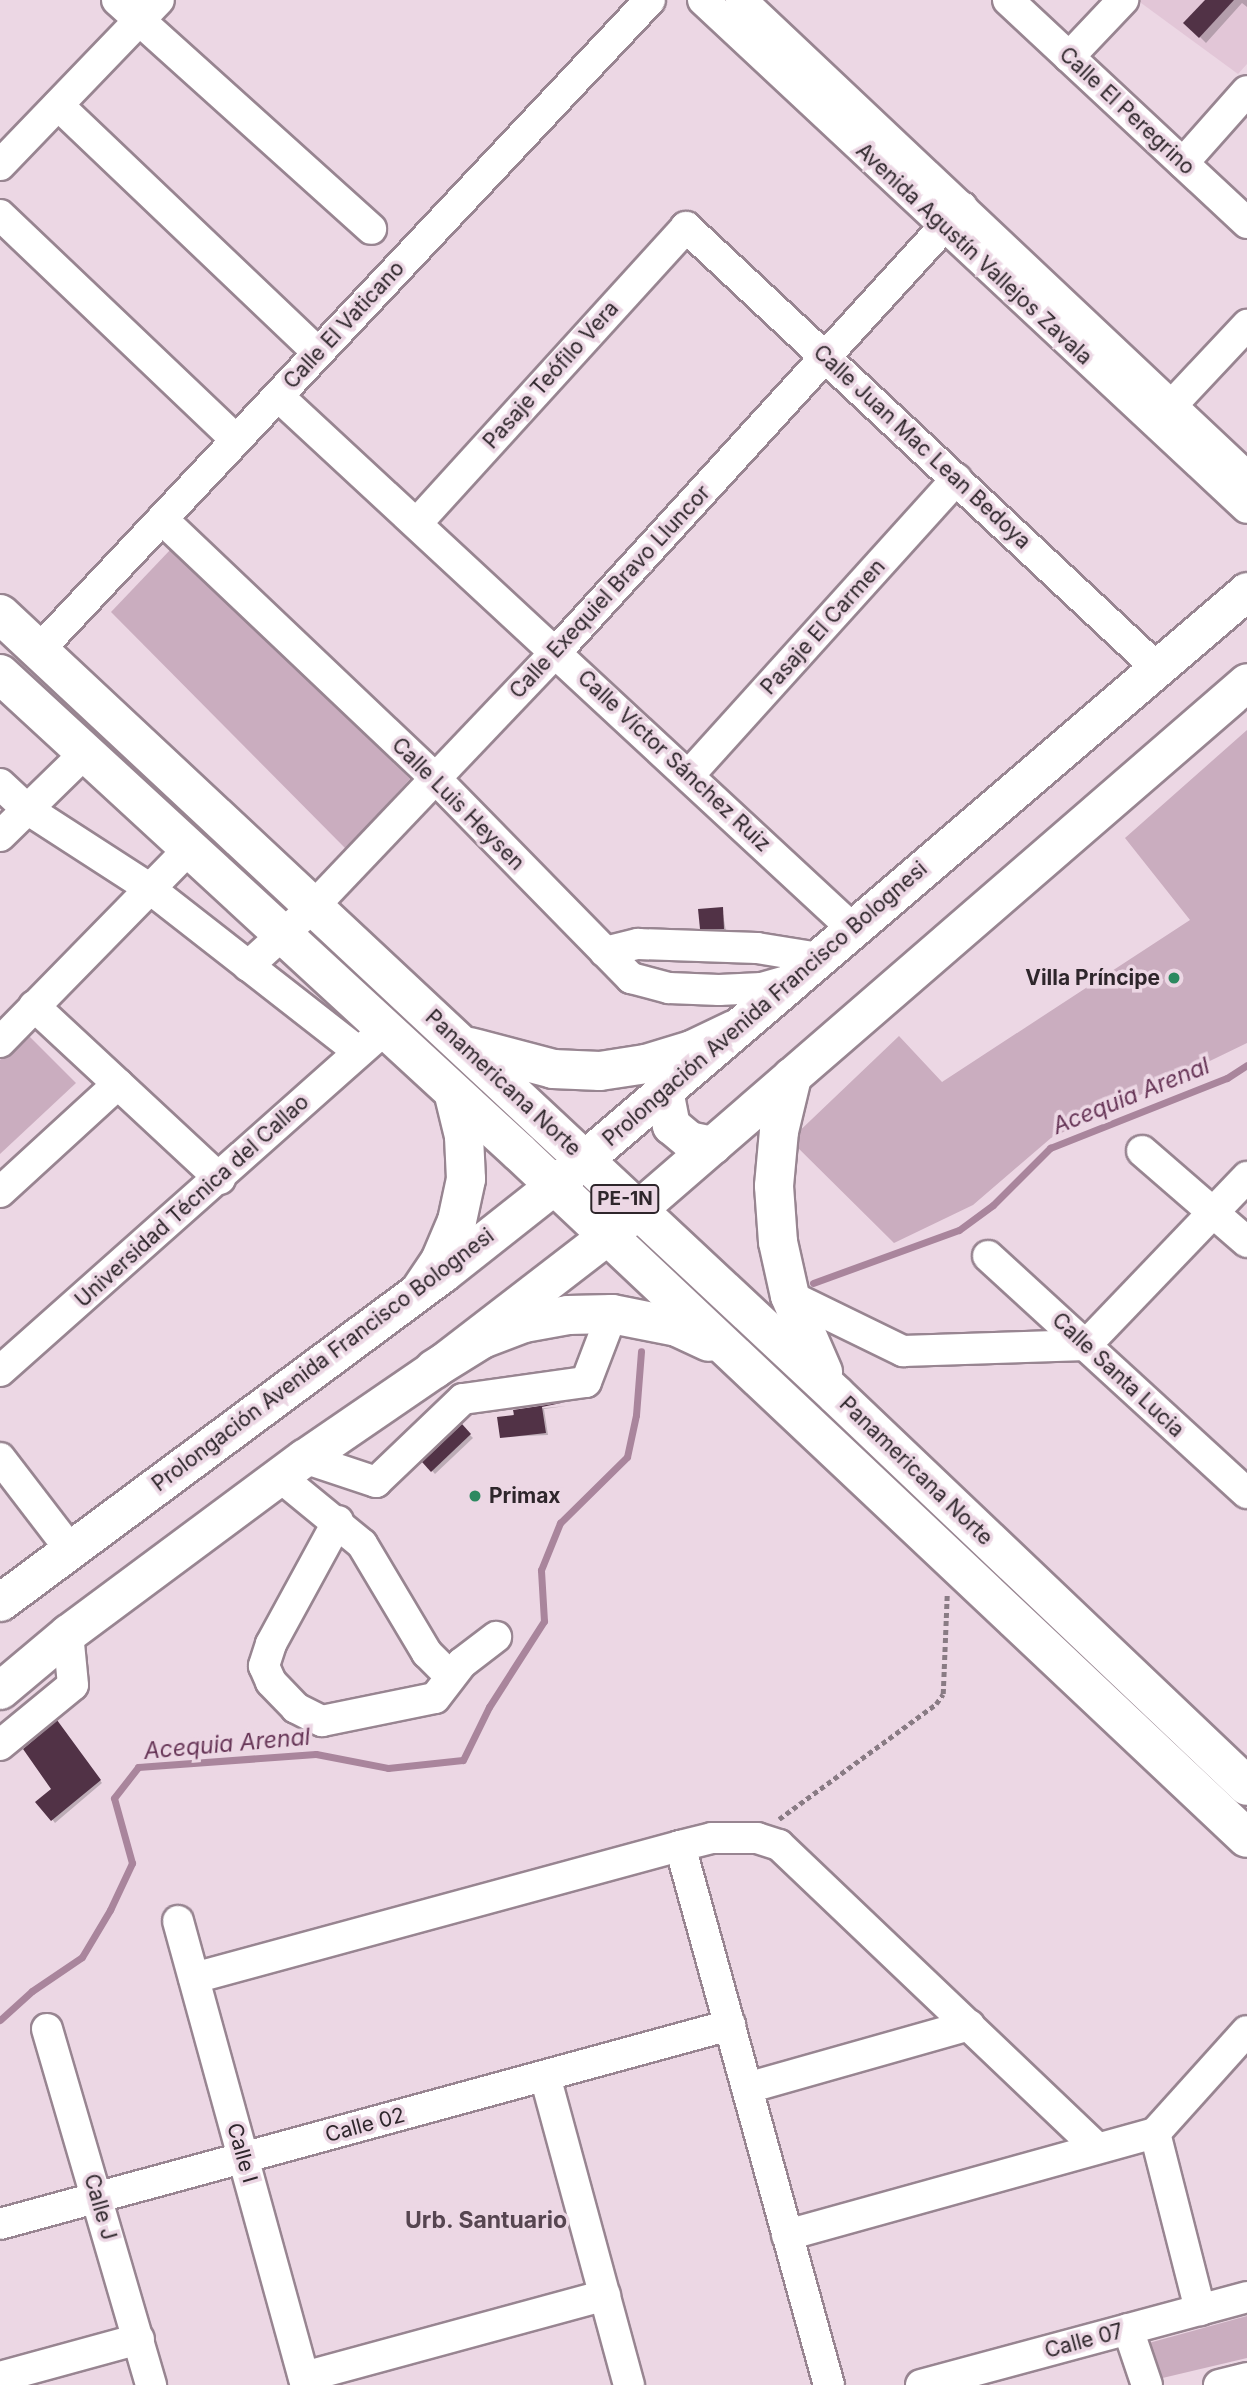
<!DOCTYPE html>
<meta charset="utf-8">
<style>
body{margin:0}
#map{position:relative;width:1247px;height:2385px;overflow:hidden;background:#ecd7e4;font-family:Inter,sans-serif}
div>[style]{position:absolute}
.built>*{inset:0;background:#e2c6d7}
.green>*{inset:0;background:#caadbf}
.shadow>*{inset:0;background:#0003}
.stream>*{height:7px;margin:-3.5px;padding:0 3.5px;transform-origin:3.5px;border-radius:3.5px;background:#a9859c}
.building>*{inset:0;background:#513246}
.path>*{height:4.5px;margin-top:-2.25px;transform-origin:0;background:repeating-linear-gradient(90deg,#897b84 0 5px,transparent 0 8.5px)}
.roads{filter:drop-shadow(2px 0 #988591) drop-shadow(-2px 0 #988591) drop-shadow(0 2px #988591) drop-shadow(0 -2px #988591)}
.minor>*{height:30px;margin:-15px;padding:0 15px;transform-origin:15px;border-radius:15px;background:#fff}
.major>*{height:37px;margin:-18.5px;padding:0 18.5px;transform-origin:18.5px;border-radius:18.5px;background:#fff}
.highway>*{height:38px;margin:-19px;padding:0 19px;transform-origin:19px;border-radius:19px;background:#fff}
.dots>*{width:19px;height:19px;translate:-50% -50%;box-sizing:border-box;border:4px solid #ecd7e4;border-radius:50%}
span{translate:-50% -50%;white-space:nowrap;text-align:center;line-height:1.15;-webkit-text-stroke:7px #ecd7e4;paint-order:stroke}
.shield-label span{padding:2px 5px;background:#ecd7e4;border:2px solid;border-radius:5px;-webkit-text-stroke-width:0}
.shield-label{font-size:19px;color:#2e262b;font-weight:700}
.street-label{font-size:21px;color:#2e262b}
.poi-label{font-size:21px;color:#2e262b;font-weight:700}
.right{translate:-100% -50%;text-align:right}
.left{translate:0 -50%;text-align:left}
.water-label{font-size:23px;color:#663456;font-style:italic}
.neighbourhood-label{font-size:23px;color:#564550;font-weight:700}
</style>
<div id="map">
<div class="built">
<i style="clip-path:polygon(1137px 0,1247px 0,1247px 64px,1238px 74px)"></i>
</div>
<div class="green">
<i style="clip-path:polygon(171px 549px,410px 779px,346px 849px,111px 612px)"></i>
<i style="clip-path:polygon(1247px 730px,1247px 1043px,1051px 1138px,973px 1205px,894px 1243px,790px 1140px,899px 1036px,942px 1082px,1190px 920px,1125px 838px)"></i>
<i style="clip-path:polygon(26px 1033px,76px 1083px,0 1154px,0 1060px)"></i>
<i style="clip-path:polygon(1247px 2316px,1247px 2358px,1154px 2380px,1145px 2344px)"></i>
</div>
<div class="shadow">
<i style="clip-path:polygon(1208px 0,1247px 0,1247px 7px,1242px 3px,1206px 43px,1186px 23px)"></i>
<i style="clip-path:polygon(722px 909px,726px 931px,704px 931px,702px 928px)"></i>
<i style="clip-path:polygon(566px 1406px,544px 1409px,548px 1435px,502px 1437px,515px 1411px)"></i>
<i style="clip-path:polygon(462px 1427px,473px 1438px,435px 1474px,424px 1462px)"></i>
<i style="clip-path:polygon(60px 1726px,102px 1783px,55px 1823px,38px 1802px,53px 1790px)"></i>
</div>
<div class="stream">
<i style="left:813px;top:1283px;width:155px;rotate:-20deg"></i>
<i style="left:959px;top:1230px;width:42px;rotate:-36.3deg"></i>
<i style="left:993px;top:1205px;width:81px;rotate:-45deg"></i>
<i style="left:1050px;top:1148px;width:190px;rotate:-21.6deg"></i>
<i style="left:1227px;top:1078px;width:24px;rotate:-33deg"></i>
<i style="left:0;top:2020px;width:43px;rotate:-42.2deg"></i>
<i style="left:32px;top:1991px;width:60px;rotate:-34.2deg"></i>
<i style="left:82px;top:1957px;width:55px;rotate:-59.2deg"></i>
<i style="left:110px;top:1910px;width:52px;rotate:-64.9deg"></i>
<i style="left:132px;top:1863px;width:67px;rotate:-105.5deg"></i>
<i style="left:114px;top:1798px;width:39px;rotate:-52deg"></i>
<i style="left:138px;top:1767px;width:178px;rotate:-4.2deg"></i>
<i style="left:316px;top:1754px;width:73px;rotate:11deg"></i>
<i style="left:388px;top:1768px;width:75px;rotate:-6.1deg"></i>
<i style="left:463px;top:1760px;width:59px;rotate:-63.9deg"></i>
<i style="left:489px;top:1707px;width:102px;rotate:-57.4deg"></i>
<i style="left:544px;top:1621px;width:51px;rotate:-93.4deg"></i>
<i style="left:541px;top:1570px;width:51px;rotate:-68deg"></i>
<i style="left:560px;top:1523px;width:94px;rotate:-44.6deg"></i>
<i style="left:627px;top:1457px;width:43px;rotate:-77.9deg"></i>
<i style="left:636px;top:1415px;width:64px;rotate:-85.5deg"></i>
</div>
<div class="building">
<i style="clip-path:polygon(1205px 0,1234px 0,1199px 38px,1183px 23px)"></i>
<i style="clip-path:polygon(723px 907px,724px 929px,700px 929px,698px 909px)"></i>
<i style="clip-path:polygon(566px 1402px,542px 1407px,546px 1433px,500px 1438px,497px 1417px,514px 1415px,513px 1410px)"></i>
<i style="clip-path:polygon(462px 1424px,471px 1434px,431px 1472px,422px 1462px)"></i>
<i style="clip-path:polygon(57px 1720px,101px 1780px,51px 1821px,35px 1802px,51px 1789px,23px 1749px)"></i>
</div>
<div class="path">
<i style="left:779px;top:1819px;width:195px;rotate:-36.2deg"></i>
<i style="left:936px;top:1704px;width:12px;rotate:-55deg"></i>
<i style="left:943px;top:1694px;width:100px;rotate:-87.7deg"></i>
</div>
<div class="roads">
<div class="minor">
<i style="left:117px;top:0;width:342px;rotate:42deg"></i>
<i style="left:703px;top:0;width:744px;rotate:43.04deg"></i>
<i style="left:741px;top:0;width:695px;rotate:43.31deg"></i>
<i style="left:1008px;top:0;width:327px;rotate:43deg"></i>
<i style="left:1069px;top:57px;width:79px;rotate:-46.5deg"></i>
<i style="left:58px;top:105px;width:359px;rotate:43.6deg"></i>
<i style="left:1183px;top:163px;width:96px;rotate:-48.4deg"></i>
<i style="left:0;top:165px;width:229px;rotate:-46.1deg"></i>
<i style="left:0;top:215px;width:326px;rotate:43.6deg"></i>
<i style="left:278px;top:396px;width:784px;rotate:42.83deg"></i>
<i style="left:1172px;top:405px;width:110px;rotate:-46.8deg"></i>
<i style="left:162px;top:519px;width:378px;rotate:43.5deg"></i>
<i style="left:436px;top:779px;width:279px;rotate:45.6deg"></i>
<i style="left:631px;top:978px;width:39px;rotate:15deg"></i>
<i style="left:669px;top:988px;width:50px;rotate:2.3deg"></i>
<i style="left:719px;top:990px;width:43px;rotate:-2.7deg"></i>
<i style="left:762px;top:988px;width:33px;rotate:-16deg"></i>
<i style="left:417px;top:523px;width:400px;rotate:-47.7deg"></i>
<i style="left:686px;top:227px;width:645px;rotate:43.12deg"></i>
<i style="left:39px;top:650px;width:892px;rotate:-46.77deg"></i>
<i style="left:689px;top:775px;width:399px;rotate:-47.9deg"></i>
<i style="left:0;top:784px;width:37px;rotate:43deg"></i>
<i style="left:27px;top:809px;width:145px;rotate:32.9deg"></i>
<i style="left:149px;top:888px;width:266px;rotate:38deg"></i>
<i style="left:0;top:836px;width:119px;rotate:-44.3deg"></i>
<i style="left:605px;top:952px;width:34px;rotate:-14deg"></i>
<i style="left:638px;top:944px;width:119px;rotate:1.9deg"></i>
<i style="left:757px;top:948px;width:63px;rotate:9.2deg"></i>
<i style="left:248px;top:966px;width:88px;rotate:-42.2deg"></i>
<i style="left:313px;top:907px;width:354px;rotate:-46.4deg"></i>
<i style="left:557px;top:651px;width:601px;rotate:-47.63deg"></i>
<i style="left:34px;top:1006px;width:254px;rotate:42.9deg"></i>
<i style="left:0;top:1042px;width:270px;rotate:-45.6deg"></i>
<i style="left:1142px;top:1151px;width:139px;rotate:40.9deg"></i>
<i style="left:0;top:1192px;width:160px;rotate:-42.5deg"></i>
<i style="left:988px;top:1256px;width:351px;rotate:42.5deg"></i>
<i style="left:790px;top:1296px;width:126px;rotate:26deg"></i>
<i style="left:903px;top:1351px;width:183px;rotate:-1.9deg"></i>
<i style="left:1086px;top:1345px;width:233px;rotate:-46.2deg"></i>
<i style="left:0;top:1371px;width:514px;rotate:-41.61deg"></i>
<i style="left:0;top:1458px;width:113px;rotate:52.5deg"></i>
<i style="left:304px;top:1458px;width:76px;rotate:18.4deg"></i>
<i style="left:376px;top:1482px;width:120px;rotate:-43.7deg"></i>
<i style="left:463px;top:1399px;width:124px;rotate:-7.9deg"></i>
<i style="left:586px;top:1382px;width:73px;rotate:-69.1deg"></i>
<i style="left:279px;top:1476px;width:107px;rotate:39.3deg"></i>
<i style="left:362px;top:1544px;width:127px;rotate:59.2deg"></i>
<i style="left:427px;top:1653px;width:33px;rotate:45deg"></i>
<i style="left:338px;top:1521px;width:140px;rotate:118.6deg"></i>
<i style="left:271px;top:1644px;width:23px;rotate:108deg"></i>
<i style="left:264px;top:1666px;width:17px;rotate:66deg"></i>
<i style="left:271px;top:1682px;width:36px;rotate:46deg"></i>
<i style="left:296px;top:1708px;width:29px;rotate:27deg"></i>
<i style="left:322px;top:1721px;width:115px;rotate:-11.5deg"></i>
<i style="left:435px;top:1698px;width:44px;rotate:-52.4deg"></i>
<i style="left:462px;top:1663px;width:43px;rotate:-37.4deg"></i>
<i style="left:0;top:1745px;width:94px;rotate:-39.4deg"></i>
<i style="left:73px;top:1685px;width:52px;rotate:-95.5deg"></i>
<i style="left:680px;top:1846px;width:559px;rotate:74.55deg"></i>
<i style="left:178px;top:1921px;width:481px;rotate:74.6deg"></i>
<i style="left:194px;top:1978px;width:504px;rotate:-15.2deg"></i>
<i style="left:680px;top:1846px;width:33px;rotate:-14deg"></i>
<i style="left:712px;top:1838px;width:45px"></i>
<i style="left:757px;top:1838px;width:23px;rotate:18deg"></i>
<i style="left:779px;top:1845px;width:439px;rotate:43.6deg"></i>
<i style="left:47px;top:2029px;width:371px;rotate:73.7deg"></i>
<i style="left:545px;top:2076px;width:320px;rotate:74.8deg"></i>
<i style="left:747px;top:2088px;width:231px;rotate:-15.8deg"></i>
<i style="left:1155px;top:2133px;width:183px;rotate:75.7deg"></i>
<i style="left:0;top:2224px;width:757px;rotate:-15.25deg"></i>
<i style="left:787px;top:2235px;width:382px;rotate:-15.5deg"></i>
<i style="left:1155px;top:2133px;width:137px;rotate:-48deg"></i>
<i style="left:1128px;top:2329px;width:59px;rotate:71.3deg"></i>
<i style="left:0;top:2377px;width:144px;rotate:-15.3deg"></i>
<i style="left:304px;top:2377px;width:312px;rotate:-15.2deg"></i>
<i style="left:921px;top:2385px;width:338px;rotate:-15.1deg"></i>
<i style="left:1219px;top:2385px;width:29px;rotate:-14deg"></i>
</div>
<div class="major">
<i style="left:664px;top:1090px;width:36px;rotate:79deg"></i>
<i style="left:671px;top:1125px;width:23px;rotate:40deg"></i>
<i style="left:689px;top:1140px;width:24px;rotate:12deg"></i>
<i style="left:0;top:1602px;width:552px;rotate:-36.6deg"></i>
<i style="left:443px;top:1273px;width:140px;rotate:-38.3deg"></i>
<i style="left:553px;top:1186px;width:914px;rotate:-40.61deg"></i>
<i style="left:0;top:1690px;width:89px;rotate:-40deg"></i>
<i style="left:68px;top:1633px;width:294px;rotate:-36.6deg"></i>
<i style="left:304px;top:1458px;width:158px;rotate:-34.4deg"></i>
<i style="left:434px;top:1369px;width:218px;rotate:-37.6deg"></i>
<i style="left:607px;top:1236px;width:846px;rotate:-40.88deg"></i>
</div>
<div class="highway">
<i style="left:0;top:614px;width:1144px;rotate:43.05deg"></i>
<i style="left:836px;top:1395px;width:567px;rotate:43.57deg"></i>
<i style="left:0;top:674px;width:706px;rotate:42.65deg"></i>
<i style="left:519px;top:1152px;width:1000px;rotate:43.3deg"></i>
<i style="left:470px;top:1047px;width:86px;rotate:14.8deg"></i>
<i style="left:553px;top:1069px;width:47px;rotate:2.4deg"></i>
<i style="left:600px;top:1071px;width:47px;rotate:-8.7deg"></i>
<i style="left:646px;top:1064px;width:48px;rotate:-16.9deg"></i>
<i style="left:692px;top:1050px;width:47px;rotate:-25.5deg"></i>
<i style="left:792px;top:1077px;width:56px;rotate:103.5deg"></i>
<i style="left:779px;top:1131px;width:55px;rotate:95.2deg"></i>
<i style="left:774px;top:1186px;width:56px;rotate:85.9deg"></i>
<i style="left:778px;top:1242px;width:55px;rotate:77.5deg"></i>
<i style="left:790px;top:1296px;width:83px;rotate:66.5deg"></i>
<i style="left:421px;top:1289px;width:34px;rotate:-56deg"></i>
<i style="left:440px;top:1261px;width:43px;rotate:-67deg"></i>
<i style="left:457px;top:1221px;width:43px;rotate:-77.9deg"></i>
<i style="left:466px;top:1179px;width:43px;rotate:-92.7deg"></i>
<i style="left:464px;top:1136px;width:42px;rotate:-103.7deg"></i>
<i style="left:434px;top:1369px;width:57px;rotate:-32deg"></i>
<i style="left:482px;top:1339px;width:45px;rotate:-20.9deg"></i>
<i style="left:524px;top:1323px;width:45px;rotate:-10.3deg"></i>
<i style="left:568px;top:1315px;width:44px;rotate:-1.3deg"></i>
<i style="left:612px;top:1314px;width:66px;rotate:11.3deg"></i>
<i style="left:677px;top:1327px;width:35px;rotate:25deg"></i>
</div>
</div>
<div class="dots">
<i style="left:1174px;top:978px;background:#2c8960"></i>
<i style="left:475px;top:1496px;background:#2c8960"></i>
</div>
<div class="shield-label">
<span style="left:625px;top:1199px">PE-1N</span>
</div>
<div class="street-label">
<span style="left:1127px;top:111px;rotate:43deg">Calle El Peregrino</span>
<span style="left:974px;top:254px;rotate:43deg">Avenida Agustín Vallejos Zavala</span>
<span style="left:344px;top:325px;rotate:-47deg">Calle El Vaticano</span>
<span style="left:551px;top:375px;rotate:-48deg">Pasaje Teófilo Vera</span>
<span style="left:922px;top:447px;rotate:43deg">Calle Juan Mac Lean Bedoya</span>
<span style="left:610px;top:592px;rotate:-47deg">Calle Exequiel Bravo Lluncor</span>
<span style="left:823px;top:627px;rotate:-48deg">Pasaje El Carmen</span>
<span style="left:674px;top:761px;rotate:43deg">Calle Víctor Sánchez Ruiz</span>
<span style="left:458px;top:804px;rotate:45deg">Calle Luis Heysen</span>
<span style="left:765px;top:1004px;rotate:-41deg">Prolongación Avenida Francisco Bolognesi</span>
<span style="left:503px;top:1083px;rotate:43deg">Panamericana Norte</span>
<span style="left:192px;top:1201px;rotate:-42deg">Universidad Técnica del Callao</span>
<span style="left:323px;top:1360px;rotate:-37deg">Prolongación Avenida Francisco Bolognesi</span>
<span style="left:1118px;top:1375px;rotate:43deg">Calle Santa Lucia</span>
<span style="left:916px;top:1471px;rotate:44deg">Panamericana Norte</span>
<span style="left:365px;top:2125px;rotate:-15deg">Calle 02</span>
<span style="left:242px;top:2153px;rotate:74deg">Calle I</span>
<span style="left:100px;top:2207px;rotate:74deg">Calle J</span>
<span style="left:1084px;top:2341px;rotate:-15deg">Calle 07</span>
</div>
<div class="poi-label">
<span class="right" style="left:1160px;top:978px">Villa Príncipe</span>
<span class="left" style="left:489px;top:1496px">Primax</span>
</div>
<div class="water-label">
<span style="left:1131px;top:1096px;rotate:-22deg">Acequia Arenal</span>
<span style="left:227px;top:1744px;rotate:-5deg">Acequia Arenal</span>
</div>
<div class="neighbourhood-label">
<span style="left:486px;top:2220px">Urb. Santuario</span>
</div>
</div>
